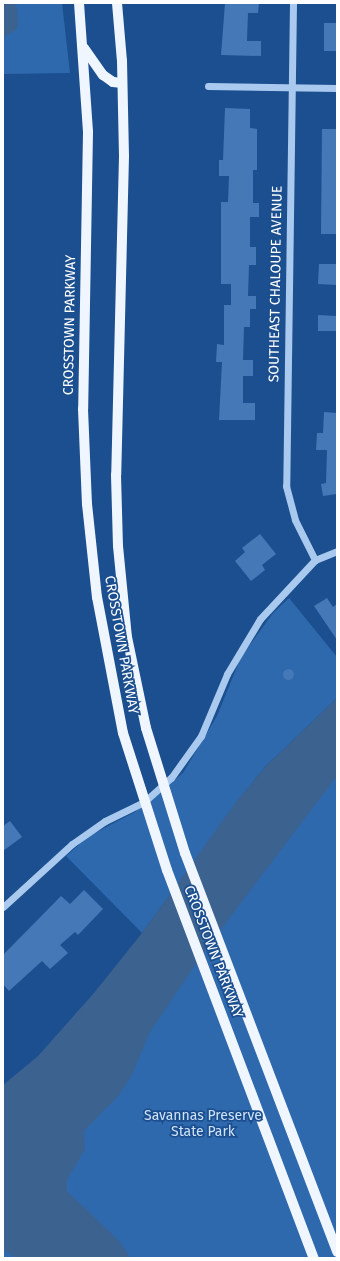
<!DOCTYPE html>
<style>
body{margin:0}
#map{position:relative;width:340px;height:1261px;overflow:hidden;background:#1b4f8f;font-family:"Fira Sans",sans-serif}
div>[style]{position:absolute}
.green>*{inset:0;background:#2e69ad}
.water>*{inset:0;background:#3c6290}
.building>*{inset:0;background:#4478b7}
.round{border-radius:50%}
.minor>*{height:7px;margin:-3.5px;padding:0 3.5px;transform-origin:3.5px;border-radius:3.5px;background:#a9c9ee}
.major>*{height:10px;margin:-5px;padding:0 5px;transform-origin:5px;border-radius:5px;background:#f0f6ff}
.major-bridge>*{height:10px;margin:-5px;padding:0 5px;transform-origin:5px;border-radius:5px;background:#f0f6ff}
span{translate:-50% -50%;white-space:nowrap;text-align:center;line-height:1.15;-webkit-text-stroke:3.5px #1b4f8f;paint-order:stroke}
.street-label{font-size:14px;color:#fff}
.park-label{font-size:14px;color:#cfe3fa}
.frame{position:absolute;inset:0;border:4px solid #fff;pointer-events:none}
</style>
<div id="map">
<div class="green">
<i style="clip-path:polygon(3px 3px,62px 3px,70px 73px,3px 74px)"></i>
<i style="clip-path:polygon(289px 598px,337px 657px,337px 698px,266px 766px,243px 794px,142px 933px,66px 856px,89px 836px,135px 812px,183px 773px,217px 716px,241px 657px,273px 613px)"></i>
<i style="clip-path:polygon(337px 742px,337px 1258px,3px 1258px,3px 1134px)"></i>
</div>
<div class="water">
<i style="clip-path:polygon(3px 3px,16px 3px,18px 18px,17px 29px,4px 37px)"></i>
<i style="clip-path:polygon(337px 698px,337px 776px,206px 949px,150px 1032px,132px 1075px,119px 1095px,84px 1131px,85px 1149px,67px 1180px,67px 1191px,119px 1241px,131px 1258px,16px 1258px,3px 1249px,3px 1085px,38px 1056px,94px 993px,142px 933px,236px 802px,266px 766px)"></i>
</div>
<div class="building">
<i style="clip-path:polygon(225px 3px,259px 3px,258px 13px,248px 13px,247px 41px,261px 41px,261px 56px,221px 55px)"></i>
<i style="clip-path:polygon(324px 23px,337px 23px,337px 51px,324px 51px)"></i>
<i style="clip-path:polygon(225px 108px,250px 109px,250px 128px,257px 129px,257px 170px,253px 170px,253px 203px,259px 203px,259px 217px,250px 217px,250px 247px,256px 247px,256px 265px,249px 265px,248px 296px,256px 296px,256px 309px,250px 309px,250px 327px,244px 327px,243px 360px,253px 360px,253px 376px,243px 376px,243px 403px,255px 403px,255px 420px,219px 420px,222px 362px,216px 362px,217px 344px,224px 345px,224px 305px,231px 305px,231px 284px,221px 284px,221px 202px,228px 202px,229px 176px,219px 176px,219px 160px,223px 160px)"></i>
<i style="clip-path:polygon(322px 129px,337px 129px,337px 234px,321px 234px)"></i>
<i style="clip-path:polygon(319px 264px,337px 264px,337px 285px,318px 284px)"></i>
<i style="clip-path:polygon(318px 315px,337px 316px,337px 331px,318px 331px)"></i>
<i style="clip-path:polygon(324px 412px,337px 413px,337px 494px,323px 496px,321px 484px,326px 483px,327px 450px,316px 450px,317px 433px,323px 433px)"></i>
<i style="clip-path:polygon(260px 534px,276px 554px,262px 565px,265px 570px,251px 581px,235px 561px,245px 552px,242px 548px)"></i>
<i style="clip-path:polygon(327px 598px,333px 607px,337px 604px,337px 640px,314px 606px)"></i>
<i class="round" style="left:282.5px;top:668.5px;width:11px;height:11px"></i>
<i style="clip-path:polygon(10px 821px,22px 837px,3px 851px,3px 826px)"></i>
<i style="clip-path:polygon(84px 890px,103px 909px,78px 935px,75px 932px,60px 945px,68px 953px,50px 969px,42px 961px,9px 991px,3px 984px,3px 955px,61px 896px,70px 904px)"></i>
</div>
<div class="minor">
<i style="left:293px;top:3px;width:483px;rotate:90.8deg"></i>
<i style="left:286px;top:486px;width:35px;rotate:75deg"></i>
<i style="left:295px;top:520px;width:45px;rotate:63.4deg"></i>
<i style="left:208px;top:86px;width:129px;rotate:0.9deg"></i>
<i style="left:3px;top:907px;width:93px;rotate:-42.4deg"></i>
<i style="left:72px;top:844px;width:40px;rotate:-34.9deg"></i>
<i style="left:105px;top:821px;width:43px;rotate:-26deg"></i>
<i style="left:144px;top:802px;width:36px;rotate:-42deg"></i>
<i style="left:171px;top:778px;width:52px;rotate:-54.5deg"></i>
<i style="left:201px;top:736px;width:67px;rotate:-67.2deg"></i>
<i style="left:227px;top:674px;width:64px;rotate:-59deg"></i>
<i style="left:260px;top:619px;width:81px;rotate:-47deg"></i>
<i style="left:315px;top:560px;width:24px;rotate:-22deg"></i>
</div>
<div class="major">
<i style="left:79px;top:3px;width:129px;rotate:86deg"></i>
<i style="left:88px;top:132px;width:277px;rotate:91deg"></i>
<i style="left:83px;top:409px;width:95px;rotate:87.6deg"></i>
<i style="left:87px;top:504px;width:94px;rotate:83.9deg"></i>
<i style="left:97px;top:597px;width:138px;rotate:79.2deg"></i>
<i style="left:117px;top:3px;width:58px;rotate:85.1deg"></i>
<i style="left:122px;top:61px;width:95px;rotate:88.8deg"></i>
<i style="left:124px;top:156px;width:319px;rotate:91.4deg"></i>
<i style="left:116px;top:475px;width:71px;rotate:88.4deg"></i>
<i style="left:118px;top:546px;width:91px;rotate:84.4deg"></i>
<i style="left:127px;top:637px;width:93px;rotate:78.2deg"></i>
<i style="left:84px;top:48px;width:33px;rotate:55deg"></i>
<i style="left:103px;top:75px;width:12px;rotate:35deg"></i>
<i style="left:113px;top:82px;width:9px;rotate:6deg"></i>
</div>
<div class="major-bridge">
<i style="left:146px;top:728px;width:131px;rotate:72.7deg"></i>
<i style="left:185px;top:853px;width:427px;rotate:69.1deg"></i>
<i style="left:123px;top:733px;width:144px;rotate:72.2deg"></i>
<i style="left:167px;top:870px;width:415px;rotate:69.3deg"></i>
</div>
<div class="street-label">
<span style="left:276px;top:284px;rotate:-89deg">SOUTHEAST CHALOUPE AVENUE</span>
<span style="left:70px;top:325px;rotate:-89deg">CROSSTOWN PARKWAY</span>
<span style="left:121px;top:645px;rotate:80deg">CROSSTOWN PARKWAY</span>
<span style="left:213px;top:952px;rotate:69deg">CROSSTOWN PARKWAY</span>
</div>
<div class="park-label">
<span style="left:203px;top:1124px">Savannas Preserve<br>State Park</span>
</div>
<div class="frame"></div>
</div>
